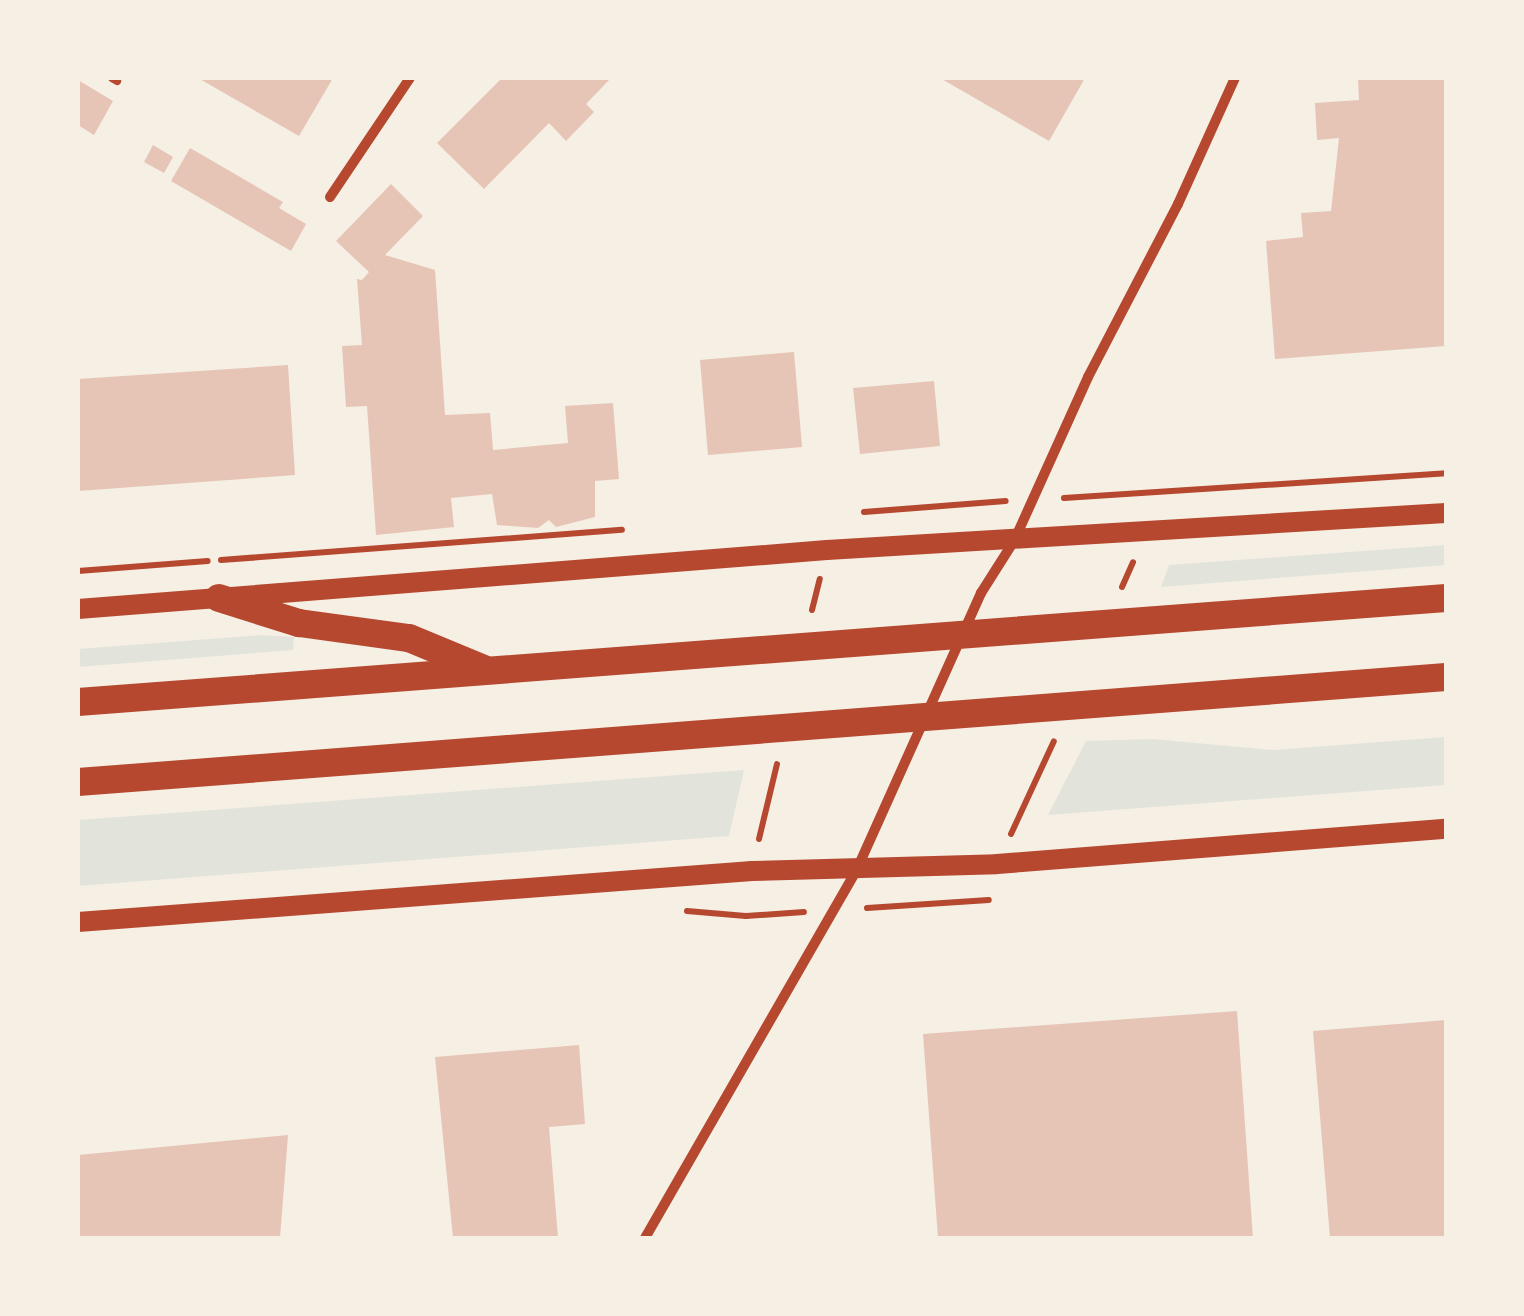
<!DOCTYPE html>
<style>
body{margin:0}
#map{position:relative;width:1524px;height:1316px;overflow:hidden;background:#f6efe4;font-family:"Fira Sans Condensed",sans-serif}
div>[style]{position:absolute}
.green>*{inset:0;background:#e2e4dc}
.building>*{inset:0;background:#e6c5b7}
.path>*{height:6px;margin:-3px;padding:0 3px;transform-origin:3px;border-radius:3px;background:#b5482f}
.service>*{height:8px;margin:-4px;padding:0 4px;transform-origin:4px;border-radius:4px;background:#b5482f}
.minor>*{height:10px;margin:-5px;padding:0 5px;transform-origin:5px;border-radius:5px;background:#b5482f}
.secondary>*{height:20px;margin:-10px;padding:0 10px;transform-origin:10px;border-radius:10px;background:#b5482f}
.trunk>*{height:28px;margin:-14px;padding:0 14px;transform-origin:14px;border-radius:14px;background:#b5482f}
span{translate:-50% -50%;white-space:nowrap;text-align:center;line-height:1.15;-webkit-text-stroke:8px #f6efe4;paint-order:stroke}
.frame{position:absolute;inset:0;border:80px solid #f6efe4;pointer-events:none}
</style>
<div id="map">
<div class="green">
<i style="clip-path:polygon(1446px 545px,1446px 565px,1161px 587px,1169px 565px)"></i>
<i style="clip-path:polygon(261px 635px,294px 637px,293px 650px,78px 667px,78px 649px)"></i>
<i style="clip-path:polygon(1446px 737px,1446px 785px,1048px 815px,1086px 741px,1152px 739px,1273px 750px)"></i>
<i style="clip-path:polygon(744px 770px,729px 836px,78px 886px,78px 820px)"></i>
</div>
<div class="building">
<i style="clip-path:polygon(198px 78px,333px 78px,299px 136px)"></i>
<i style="clip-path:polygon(502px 78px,611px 78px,586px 104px,594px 112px,566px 141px,549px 123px,484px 189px,437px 143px)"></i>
<i style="clip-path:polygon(940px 78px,1085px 78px,1049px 141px)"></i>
<i style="clip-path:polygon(1358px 78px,1446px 78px,1446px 346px,1275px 359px,1266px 241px,1303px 237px,1301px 213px,1331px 211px,1339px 138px,1317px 140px,1315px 103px,1359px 100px)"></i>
<i style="clip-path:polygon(78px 80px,113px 101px,94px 135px,78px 125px)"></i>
<i style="clip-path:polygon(153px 145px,173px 157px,164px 173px,144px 162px)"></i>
<i style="clip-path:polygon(190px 148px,283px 202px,279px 208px,306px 224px,291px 251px,171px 181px)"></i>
<i style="clip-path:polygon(391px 184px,423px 216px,385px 255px,435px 270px,445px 415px,490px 413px,493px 450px,568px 443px,565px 406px,613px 403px,619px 479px,595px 481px,595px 517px,556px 527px,549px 520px,538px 528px,497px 525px,492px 494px,451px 498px,454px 527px,376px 535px,367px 406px,346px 407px,342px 346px,362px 345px,357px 279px,362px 280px,369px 272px,336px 241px)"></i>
<i style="clip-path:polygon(794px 352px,802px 447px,708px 455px,700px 360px)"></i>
<i style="clip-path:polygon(288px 365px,295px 475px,78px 491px,78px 379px)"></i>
<i style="clip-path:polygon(934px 381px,940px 446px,860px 454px,853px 388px)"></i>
<i style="clip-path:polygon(1237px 1011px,1253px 1238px,938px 1238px,923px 1034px)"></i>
<i style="clip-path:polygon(1446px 1020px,1446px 1238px,1330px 1238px,1313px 1031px)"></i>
<i style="clip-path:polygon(579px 1045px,585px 1124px,549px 1127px,558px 1238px,453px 1238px,435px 1057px)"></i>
<i style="clip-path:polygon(288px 1135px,280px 1238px,78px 1238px,78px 1155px)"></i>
</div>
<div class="path">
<i style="left:1064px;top:498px;width:383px;rotate:-3.7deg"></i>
<i style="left:864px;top:512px;width:142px;rotate:-4.4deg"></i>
<i style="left:221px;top:560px;width:402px;rotate:-4.3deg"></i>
<i style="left:78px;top:571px;width:130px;rotate:-4.4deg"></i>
<i style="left:1122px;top:587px;width:27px;rotate:-66deg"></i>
<i style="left:812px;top:610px;width:32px;rotate:-76deg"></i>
<i style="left:1011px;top:834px;width:102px;rotate:-65.2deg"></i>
<i style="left:759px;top:839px;width:77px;rotate:-76.5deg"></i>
<i style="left:867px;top:908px;width:122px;rotate:-3.8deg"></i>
<i style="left:687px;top:911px;width:59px;rotate:4.8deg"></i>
<i style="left:746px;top:916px;width:58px;rotate:-3.9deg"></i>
</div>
<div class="service">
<i style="left:112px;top:78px;width:6px;rotate:31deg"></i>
</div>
<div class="minor">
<i style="left:330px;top:197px;width:143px;rotate:-56.1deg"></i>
<i style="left:645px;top:1238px;width:426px;rotate:-60.1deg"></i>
<i style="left:857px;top:869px;width:303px;rotate:-65.8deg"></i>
<i style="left:981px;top:593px;width:62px;rotate:-57.6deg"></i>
<i style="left:1014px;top:541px;width:180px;rotate:-65.7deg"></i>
<i style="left:1088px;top:377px;width:195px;rotate:-62.5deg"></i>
<i style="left:1178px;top:204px;width:138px;rotate:-65.7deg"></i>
</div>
<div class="secondary">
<i style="left:78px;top:609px;width:751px;rotate:-4.5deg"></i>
<i style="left:827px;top:550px;width:620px;rotate:-3.42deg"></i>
<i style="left:78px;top:922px;width:676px;rotate:-4.33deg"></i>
<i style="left:752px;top:871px;width:245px;rotate:-1.6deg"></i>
<i style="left:997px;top:864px;width:450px;rotate:-4.5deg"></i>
</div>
<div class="trunk">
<i style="left:219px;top:598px;width:84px;rotate:17.4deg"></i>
<i style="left:299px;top:623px;width:111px;rotate:7.8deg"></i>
<i style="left:409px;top:638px;width:81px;rotate:22.5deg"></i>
<i style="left:78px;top:702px;width:1372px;rotate:-4.35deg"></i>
<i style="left:78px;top:782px;width:1372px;rotate:-4.39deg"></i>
</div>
<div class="frame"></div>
</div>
